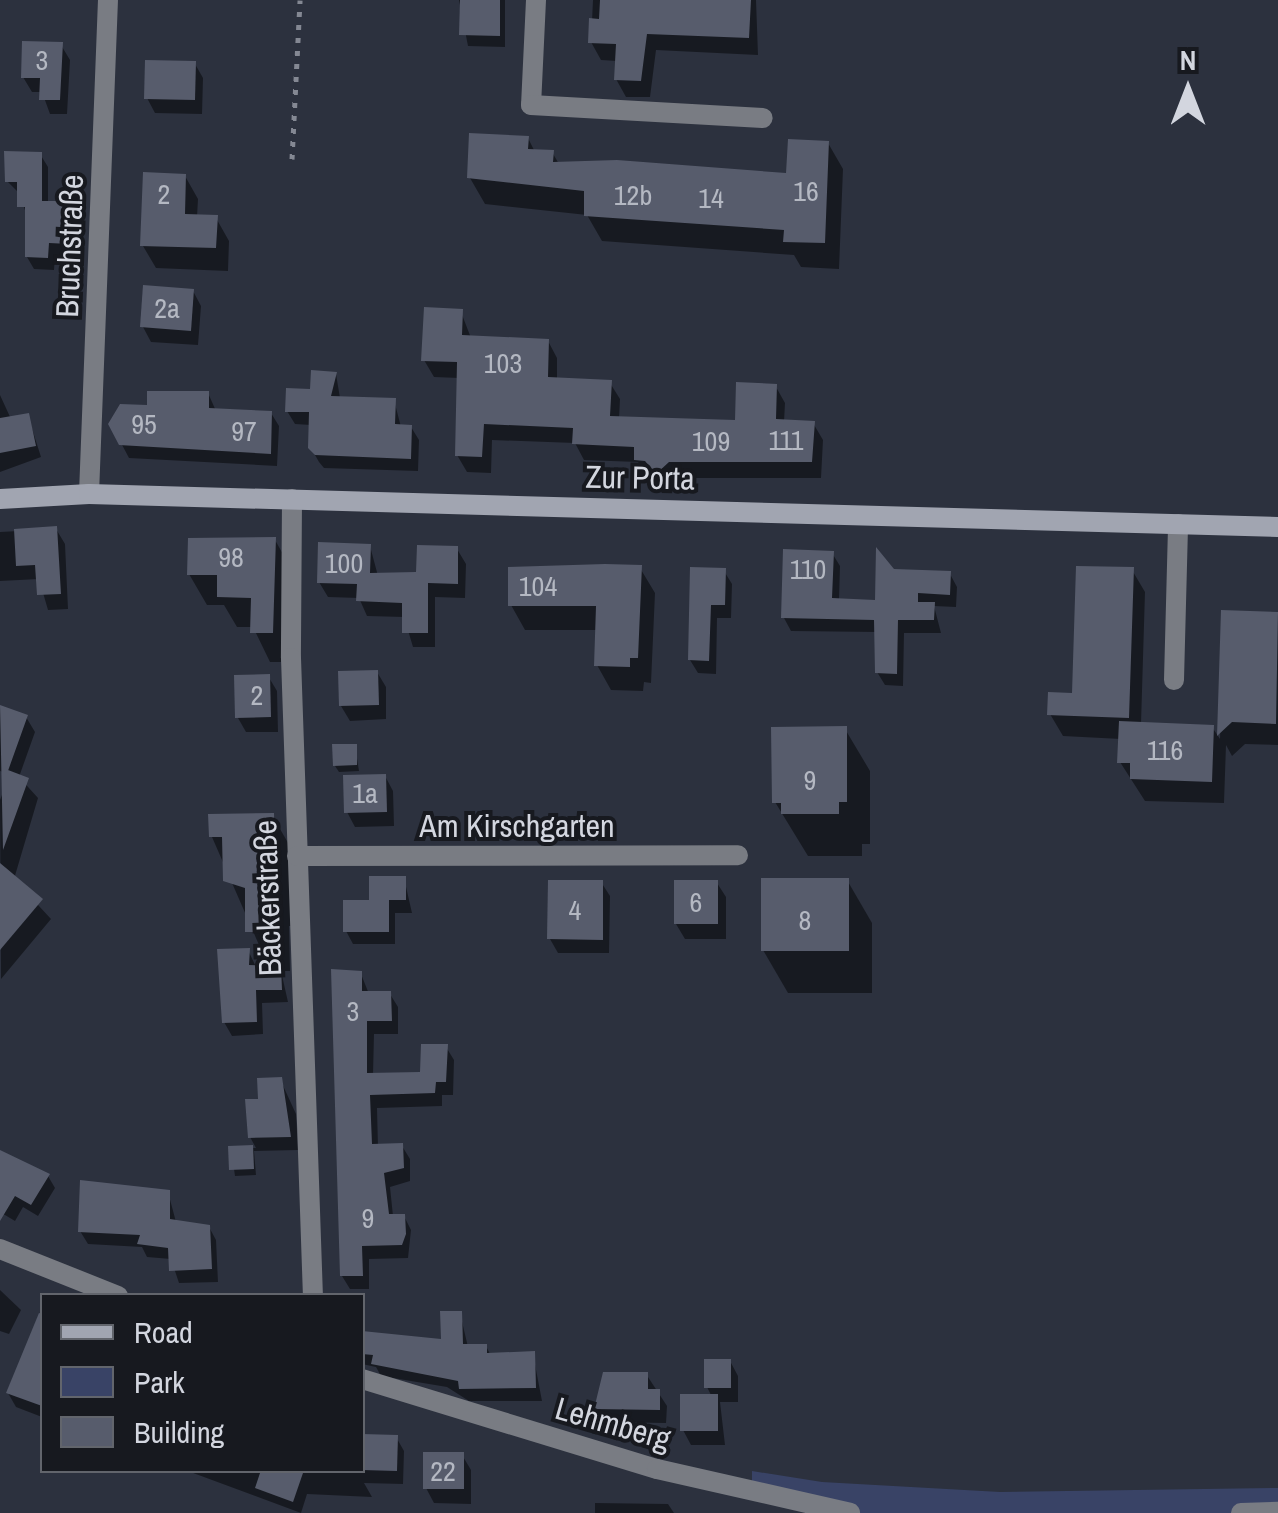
<!DOCTYPE html>
<meta charset="utf-8">
<style>
body{margin:0}
#map{position:relative;width:1278px;height:1513px;overflow:hidden;background:#2c313e;font-family:"Archivo Narrow",sans-serif}
div>[style]{position:absolute}
.green>*{inset:0;background:#394366}
.shadow>*{inset:0;background:#0007}
.building>*{inset:0;background:#575c6c}
.path>*{height:5px;margin-top:-2.5px;transform-origin:0;background:repeating-linear-gradient(90deg,#848893 0 5px,transparent 0 13px)}
.minor>*{height:20px;margin:-10px;padding:0 10px;transform-origin:10px;border-radius:10px;background:#797c83}
.secondary>*{height:20px;margin:-10px;padding:0 10px;transform-origin:10px;border-radius:10px;background:#a1a5b1}
span{translate:-50% -50%;white-space:nowrap;text-align:center;line-height:1.15;-webkit-text-stroke:8px #17191f;paint-order:stroke}
.number-label{font-size:28px;color:#b4b8c2}
.number-label span{-webkit-text-stroke-width:0}
.street-label{font-size:32px;color:#d3d6df}
.legend{position:absolute;left:40px;top:1293px;width:325px;height:180px;box-sizing:border-box;background:#17191f;border:2px solid #62656c;margin:0;padding:12px 18px;list-style:none;font-size:30px;color:#d3d6df}
.legend li{display:flex;align-items:center;gap:20px;height:50px}
.legend b{width:50px;border:2px solid #62656c}
.north{position:absolute;left:1138px;top:40px;width:100px;height:100px;-webkit-text-stroke:8px #17191f;paint-order:stroke;rotate:0deg;font-size:28px;font-weight:700;line-height:40px;text-align:center;color:#d3d6df}
.north::after{content:'';display:block;margin:auto;width:35px;height:45px;background:#d3d6df;clip-path:polygon(50% 0,100% 100%,50% 72%,0 100%)}
</style>
<div id="map">
<div class="green">
<i style="clip-path:polygon(752px 1471px,822px 1482px,1000px 1492px,1278px 1488px,1278px 1513px,837px 1513px,752px 1495px)"></i>
</div>
<div class="shadow">
<i style="clip-path:polygon(459px 0,505px 0,505px 47px,468px 46px)"></i>
<i style="clip-path:polygon(593px 0,756px 0,758px 55px,656px 50px,650px 97px,626px 97px,616px 79px,617px 61px,601px 60px,591px 42px)"></i>
<i style="clip-path:polygon(61px 45px,70px 60px,67px 114px,50px 114px,42px 92px,32px 92px,23px 77px)"></i>
<i style="clip-path:polygon(195px 64px,203px 78px,202px 114px,155px 113px,147px 98px)"></i>
<i style="clip-path:polygon(528px 138px,535px 152px,552px 152px,559px 164px,789px 176px,828px 143px,843px 169px,839px 269px,801px 267px,794px 255px,602px 241px,587px 215px,485px 204px,470px 178px)"></i>
<i style="clip-path:polygon(40px 154px,48px 167px,48px 203px,69px 204px,76px 216px,75px 256px,55px 255px,54px 270px,34px 269px,27px 257px,28px 220px,20px 194px,7px 181px)"></i>
<i style="clip-path:polygon(185px 176px,198px 199px,197px 217px,216px 218px,229px 241px,228px 271px,156px 268px,143px 246px)"></i>
<i style="clip-path:polygon(193px 291px,201px 306px,198px 345px,151px 342px,143px 327px)"></i>
<i style="clip-path:polygon(461px 312px,471px 338px,548px 341px,557px 358px,557px 380px,610px 383px,620px 399px,619px 419px,737px 422px,776px 387px,785px 403px,784px 422px,813px 423px,823px 440px,821px 478px,679px 478px,667px 488px,657px 477px,646px 476px,638px 462px,584px 460px,575px 443px,492px 440px,491px 473px,467px 472px,457px 455px,459px 378px,434px 377px,424px 360px)"></i>
<i style="clip-path:polygon(336px 374px,340px 398px,394px 400px,401px 427px,411px 427px,419px 440px,418px 471px,324px 468px,319px 462px,311px 448px,311px 425px,295px 424px,287px 411px)"></i>
<i style="clip-path:polygon(208px 393px,216px 411px,271px 413px,279px 426px,277px 466px,129px 458px,111px 424px)"></i>
<i style="clip-path:polygon(0 395px,11px 419px,28px 416px,41px 457px,0 472px)"></i>
<i style="clip-path:polygon(56px 529px,65px 544px,68px 609px,48px 610px,39px 579px,0 581px,0 532px)"></i>
<i style="clip-path:polygon(275px 540px,292px 570px,289px 662px,270px 662px,253px 627px,237px 627px,224px 605px,207px 605px,189px 574px)"></i>
<i style="clip-path:polygon(370px 546px,378px 576px,419px 574px,457px 549px,466px 564px,465px 598px,435px 597px,435px 647px,413px 647px,404px 617px,367px 616px,359px 598px,328px 597px,319px 582px)"></i>
<i style="clip-path:polygon(832px 553px,840px 566px,839px 600px,877px 602px,893px 572px,950px 574px,957px 587px,956px 607px,934px 606px,941px 633px,904px 633px,903px 686px,885px 685px,877px 672px,877px 632px,791px 631px,784px 618px)"></i>
<i style="clip-path:polygon(640px 568px,655px 593px,651px 683px,644px 682px,643px 691px,611px 690px,597px 665px,598px 630px,525px 630px,511px 605px)"></i>
<i style="clip-path:polygon(692px 570px,724px 571px,732px 584px,731px 618px,717px 618px,716px 674px,698px 673px,690px 660px)"></i>
<i style="clip-path:polygon(1132px 570px,1145px 592px,1141px 724px,1212px 727px,1220px 739px,1224px 613px,1278px 615px,1278px 745px,1245px 744px,1232px 756px,1226px 745px,1224px 803px,1145px 801px,1120px 762px,1121px 739px,1063px 736px,1050px 714px,1074px 696px)"></i>
<i style="clip-path:polygon(377px 672px,386px 687px,386px 719px,350px 721px,341px 706px)"></i>
<i style="clip-path:polygon(268px 676px,277px 691px,278px 732px,246px 732px,238px 718px)"></i>
<i style="clip-path:polygon(0 708px,26px 717px,35px 732px,19px 777px,38px 798px,14px 879px,51px 919px,1px 979px,0 800px,10px 774px,0 771px)"></i>
<i style="clip-path:polygon(845px 729px,870px 771px,870px 844px,862px 844px,862px 856px,808px 856px,775px 802px)"></i>
<i style="clip-path:polygon(355px 746px,359px 771px,339px 772px,335px 766px)"></i>
<i style="clip-path:polygon(385px 776px,393px 791px,394px 826px,355px 827px,347px 812px)"></i>
<i style="clip-path:polygon(272px 815px,295px 855px,297px 926px,289px 926px,290px 971px,281px 971px,288px 1002px,262px 1003px,263px 1034px,232px 1036px,224px 1022px,248px 950px,256px 967px,269px 968px,212px 837px)"></i>
<i style="clip-path:polygon(404px 878px,412px 913px,395px 913px,395px 944px,353px 944px,346px 931px)"></i>
<i style="clip-path:polygon(847px 880px,872px 923px,872px 993px,788px 993px,763px 950px)"></i>
<i style="clip-path:polygon(601px 882px,610px 896px,609px 953px,558px 953px,550px 939px)"></i>
<i style="clip-path:polygon(717px 883px,726px 897px,726px 939px,685px 939px,676px 924px)"></i>
<i style="clip-path:polygon(361px 974px,369px 994px,390px 994px,398px 1007px,398px 1034px,374px 1034px,373px 1075px,423px 1075px,446px 1047px,454px 1060px,453px 1095px,442px 1095px,442px 1106px,377px 1108px,378px 1147px,402px 1146px,410px 1159px,410px 1181px,390px 1187px,393px 1216px,404px 1216px,411px 1230px,408px 1258px,369px 1259px,369px 1289px,350px 1289px,342px 1276px)"></i>
<i style="clip-path:polygon(280px 1079px,296px 1114px,298px 1150px,254px 1151px,256px 1175px,235px 1176px,231px 1148px,256px 1148px,250px 1137px,260px 1101px)"></i>
<i style="clip-path:polygon(0 1157px,48px 1176px,55px 1188px,38px 1216px,23px 1207px,15px 1221px,0 1212px)"></i>
<i style="clip-path:polygon(168px 1192px,176px 1222px,209px 1227px,216px 1240px,218px 1282px,179px 1283px,171px 1259px,147px 1257px,142px 1247px,88px 1244px,80px 1231px)"></i>
<i style="clip-path:polygon(0 1290px,21px 1310px,9px 1334px,0 1331px)"></i>
<i style="clip-path:polygon(460px 1313px,468px 1347px,486px 1346px,491px 1356px,533px 1354px,542px 1401px,469px 1401px,447px 1387px,381px 1376px,376px 1367px,362px 1364px,362px 1332px,444px 1342px)"></i>
<i style="clip-path:polygon(28px 1353px,42px 1358px,42px 1417px,16px 1407px,8px 1393px)"></i>
<i style="clip-path:polygon(730px 1361px,738px 1376px,738px 1402px,720px 1402px,725px 1445px,691px 1445px,683px 1430px,712px 1397px,707px 1387px)"></i>
<i style="clip-path:polygon(646px 1374px,667px 1406px,666px 1423px,604px 1422px,597px 1409px)"></i>
<i style="clip-path:polygon(362px 1437px,396px 1437px,404px 1451px,403px 1484px,364px 1483px,372px 1497px,307px 1494px,301px 1513px,185px 1470px,362px 1470px)"></i>
<i style="clip-path:polygon(462px 1455px,471px 1470px,471px 1504px,434px 1503px,426px 1488px)"></i>
<i style="clip-path:polygon(595px 1503px,668px 1504px,674px 1513px,595px 1513px)"></i>
</div>
<div class="building">
<i style="clip-path:polygon(460px 0,500px 0,500px 36px,459px 35px)"></i>
<i style="clip-path:polygon(600px 0,751px 0,749px 38px,647px 34px,641px 81px,614px 80px,616px 44px,588px 43px,589px 18px,599px 19px)"></i>
<i style="clip-path:polygon(22px 41px,63px 42px,60px 100px,39px 100px,40px 78px,21px 78px)"></i>
<i style="clip-path:polygon(145px 60px,196px 61px,195px 100px,144px 99px)"></i>
<i style="clip-path:polygon(469px 133px,529px 136px,528px 149px,554px 150px,553px 162px,617px 160px,786px 173px,788px 139px,829px 141px,825px 243px,783px 242px,784px 230px,584px 216px,584px 191px,467px 178px)"></i>
<i style="clip-path:polygon(4px 151px,42px 152px,42px 201px,70px 201px,69px 244px,49px 243px,48px 258px,25px 257px,25px 207px,17px 207px,17px 182px,5px 182px)"></i>
<i style="clip-path:polygon(143px 172px,186px 174px,185px 214px,218px 215px,216px 248px,140px 246px)"></i>
<i style="clip-path:polygon(143px 285px,194px 289px,191px 331px,140px 327px)"></i>
<i style="clip-path:polygon(424px 307px,463px 309px,462px 335px,549px 339px,548px 377px,612px 380px,610px 416px,735px 420px,736px 382px,777px 384px,776px 419px,815px 421px,812px 462px,669px 462px,656px 474px,645px 461px,634px 460px,634px 447px,572px 444px,573px 428px,484px 424px,482px 457px,455px 456px,457px 362px,421px 361px)"></i>
<i style="clip-path:polygon(311px 370px,337px 372px,331px 396px,396px 398px,395px 424px,412px 425px,411px 459px,315px 455px,308px 448px,309px 412px,285px 412px,286px 388px,310px 389px)"></i>
<i style="clip-path:polygon(147px 391px,209px 391px,209px 408px,272px 411px,271px 454px,119px 445px,108px 424px,120px 404px,147px 405px)"></i>
<i style="clip-path:polygon(29px 413px,36px 446px,0 453px,0 418px)"></i>
<i style="clip-path:polygon(57px 526px,61px 594px,37px 595px,35px 565px,16px 566px,14px 529px)"></i>
<i style="clip-path:polygon(276px 537px,273px 633px,250px 633px,251px 598px,217px 597px,217px 575px,187px 575px,188px 538px)"></i>
<i style="clip-path:polygon(318px 542px,371px 544px,370px 573px,416px 572px,417px 545px,458px 546px,458px 584px,428px 583px,428px 633px,402px 633px,402px 603px,356px 601px,357px 584px,317px 583px)"></i>
<i style="clip-path:polygon(876px 547px,894px 569px,951px 571px,950px 595px,918px 593px,918px 602px,935px 602px,934px 620px,898px 620px,897px 674px,875px 673px,874px 620px,781px 618px,783px 549px,834px 551px,832px 598px,875px 600px)"></i>
<i style="clip-path:polygon(605px 564px,642px 565px,638px 658px,630px 658px,630px 667px,594px 666px,596px 606px,508px 606px,508px 567px)"></i>
<i style="clip-path:polygon(1076px 566px,1134px 567px,1129px 718px,1047px 715px,1048px 692px,1072px 693px)"></i>
<i style="clip-path:polygon(690px 567px,726px 568px,725px 605px,711px 605px,709px 661px,688px 660px)"></i>
<i style="clip-path:polygon(1221px 610px,1278px 612px,1276px 724px,1232px 722px,1217px 736px)"></i>
<i style="clip-path:polygon(378px 670px,379px 705px,339px 706px,338px 671px)"></i>
<i style="clip-path:polygon(270px 674px,271px 717px,235px 718px,234px 675px)"></i>
<i style="clip-path:polygon(0 705px,28px 715px,4px 782px,8px 770px,29px 778px,3px 850px)"></i>
<i style="clip-path:polygon(1119px 721px,1214px 725px,1212px 782px,1130px 779px,1130px 763px,1117px 763px)"></i>
<i style="clip-path:polygon(847px 726px,847px 802px,839px 802px,839px 814px,781px 814px,781px 803px,772px 803px,771px 727px)"></i>
<i style="clip-path:polygon(332px 744px,357px 744px,357px 765px,333px 766px)"></i>
<i style="clip-path:polygon(386px 774px,387px 812px,344px 813px,343px 775px)"></i>
<i style="clip-path:polygon(274px 813px,276px 887px,268px 887px,268px 932px,245px 932px,245px 888px,223px 881px,222px 837px,209px 837px,208px 814px)"></i>
<i style="clip-path:polygon(0 863px,43px 899px,0 950px)"></i>
<i style="clip-path:polygon(369px 876px,406px 876px,406px 900px,389px 900px,389px 932px,343px 932px,343px 900px,369px 900px)"></i>
<i style="clip-path:polygon(761px 878px,849px 878px,849px 951px,761px 951px)"></i>
<i style="clip-path:polygon(548px 880px,603px 880px,603px 940px,547px 939px)"></i>
<i style="clip-path:polygon(674px 880px,718px 880px,718px 924px,674px 924px)"></i>
<i style="clip-path:polygon(250px 948px,249px 965px,281px 966px,282px 990px,256px 990px,257px 1022px,222px 1023px,217px 949px)"></i>
<i style="clip-path:polygon(331px 969px,362px 971px,362px 991px,391px 991px,392px 1021px,367px 1021px,367px 1073px,420px 1072px,421px 1044px,448px 1044px,446px 1082px,436px 1082px,435px 1093px,370px 1095px,372px 1144px,403px 1143px,404px 1168px,384px 1173px,389px 1214px,405px 1214px,406px 1234px,402px 1245px,362px 1246px,363px 1276px,340px 1276px)"></i>
<i style="clip-path:polygon(282px 1077px,291px 1137px,248px 1138px,245px 1099px,258px 1099px,257px 1078px)"></i>
<i style="clip-path:polygon(253px 1145px,254px 1169px,229px 1170px,228px 1146px)"></i>
<i style="clip-path:polygon(0 1150px,50px 1174px,31px 1205px,15px 1196px,0 1221px)"></i>
<i style="clip-path:polygon(80px 1180px,170px 1190px,170px 1219px,210px 1225px,212px 1269px,169px 1271px,168px 1248px,137px 1244px,140px 1235px,78px 1232px)"></i>
<i style="clip-path:polygon(440px 1311px,462px 1311px,463px 1344px,487px 1344px,487px 1353px,535px 1351px,536px 1388px,459px 1389px,458px 1381px,371px 1364px,373px 1355px,362px 1354px,362px 1331px,441px 1339px)"></i>
<i style="clip-path:polygon(39px 1313px,42px 1314px,42px 1406px,6px 1393px)"></i>
<i style="clip-path:polygon(704px 1359px,731px 1359px,731px 1388px,704px 1388px)"></i>
<i style="clip-path:polygon(603px 1372px,648px 1372px,648px 1389px,660px 1389px,660px 1410px,594px 1409px)"></i>
<i style="clip-path:polygon(680px 1394px,718px 1394px,718px 1431px,680px 1431px)"></i>
<i style="clip-path:polygon(362px 1434px,398px 1435px,397px 1471px,362px 1470px)"></i>
<i style="clip-path:polygon(423px 1452px,464px 1452px,464px 1489px,423px 1489px)"></i>
<i style="clip-path:polygon(261px 1470px,304px 1470px,293px 1502px,255px 1488px)"></i>
</div>
<div class="path">
<i style="left:292px;top:159px;width:159px;rotate:-87.1deg"></i>
</div>
<div class="minor">
<i style="left:536px;top:0;width:105px;rotate:92.7deg"></i>
<i style="left:531px;top:105px;width:232px;rotate:3.2deg"></i>
<i style="left:89px;top:494px;width:494px;rotate:-87.8deg"></i>
<i style="left:292px;top:499px;width:159px;rotate:90.4deg"></i>
<i style="left:291px;top:658px;width:638px;rotate:88.03deg"></i>
<i style="left:1174px;top:680px;width:156px;rotate:-88.5deg"></i>
<i style="left:297px;top:856px;width:441px;rotate:-0.1deg"></i>
<i style="left:0;top:1249px;width:127px;rotate:21.7deg"></i>
<i style="left:362px;top:1379px;width:308px;rotate:17deg"></i>
<i style="left:657px;top:1469px;width:198px;rotate:12.8deg"></i>
<i style="left:1241px;top:1513px;width:37px;rotate:-2deg"></i>
</div>
<div class="secondary">
<i style="left:0;top:499px;width:89px;rotate:-3.2deg"></i>
<i style="left:89px;top:494px;width:1189px;rotate:1.59deg"></i>
</div>
<div class="number-label">
<span style="left:42px;top:60px">3</span>
<span style="left:806px;top:191px">16</span>
<span style="left:164px;top:194px">2</span>
<span style="left:633px;top:195px">12b</span>
<span style="left:711px;top:198px">14</span>
<span style="left:167px;top:308px">2a</span>
<span style="left:503px;top:363px">103</span>
<span style="left:144px;top:424px">95</span>
<span style="left:244px;top:431px">97</span>
<span style="left:786px;top:440px">111</span>
<span style="left:711px;top:441px">109</span>
<span style="left:231px;top:557px">98</span>
<span style="left:344px;top:563px">100</span>
<span style="left:808px;top:569px">110</span>
<span style="left:538px;top:586px">104</span>
<span style="left:257px;top:695px">2</span>
<span style="left:1165px;top:750px">116</span>
<span style="left:810px;top:780px">9</span>
<span style="left:365px;top:793px">1a</span>
<span style="left:696px;top:902px">6</span>
<span style="left:575px;top:910px">4</span>
<span style="left:805px;top:920px">8</span>
<span style="left:353px;top:1011px">3</span>
<span style="left:368px;top:1218px">9</span>
<span style="left:443px;top:1471px">22</span>
</div>
<div class="street-label">
<span style="left:70px;top:246px;rotate:-88deg">Bruchstraße</span>
<span style="left:640px;top:478px;rotate:1deg">Zur Porta</span>
<span style="left:517px;top:826px">Am Kirschgarten</span>
<span style="left:268px;top:898px;rotate:-92deg">Bäckerstraße</span>
<span style="left:613px;top:1424px;rotate:16deg">Lehmberg</span>
</div>
<ul class="legend">
<li><b style="height:12px;background:#a1a5b1"></b>Road</li>
<li><b style="height:28px;background:#394366"></b>Park</li>
<li><b style="height:28px;background:#575c6c"></b>Building</li>
</ul>
<div class="north">N</div>
</div>
